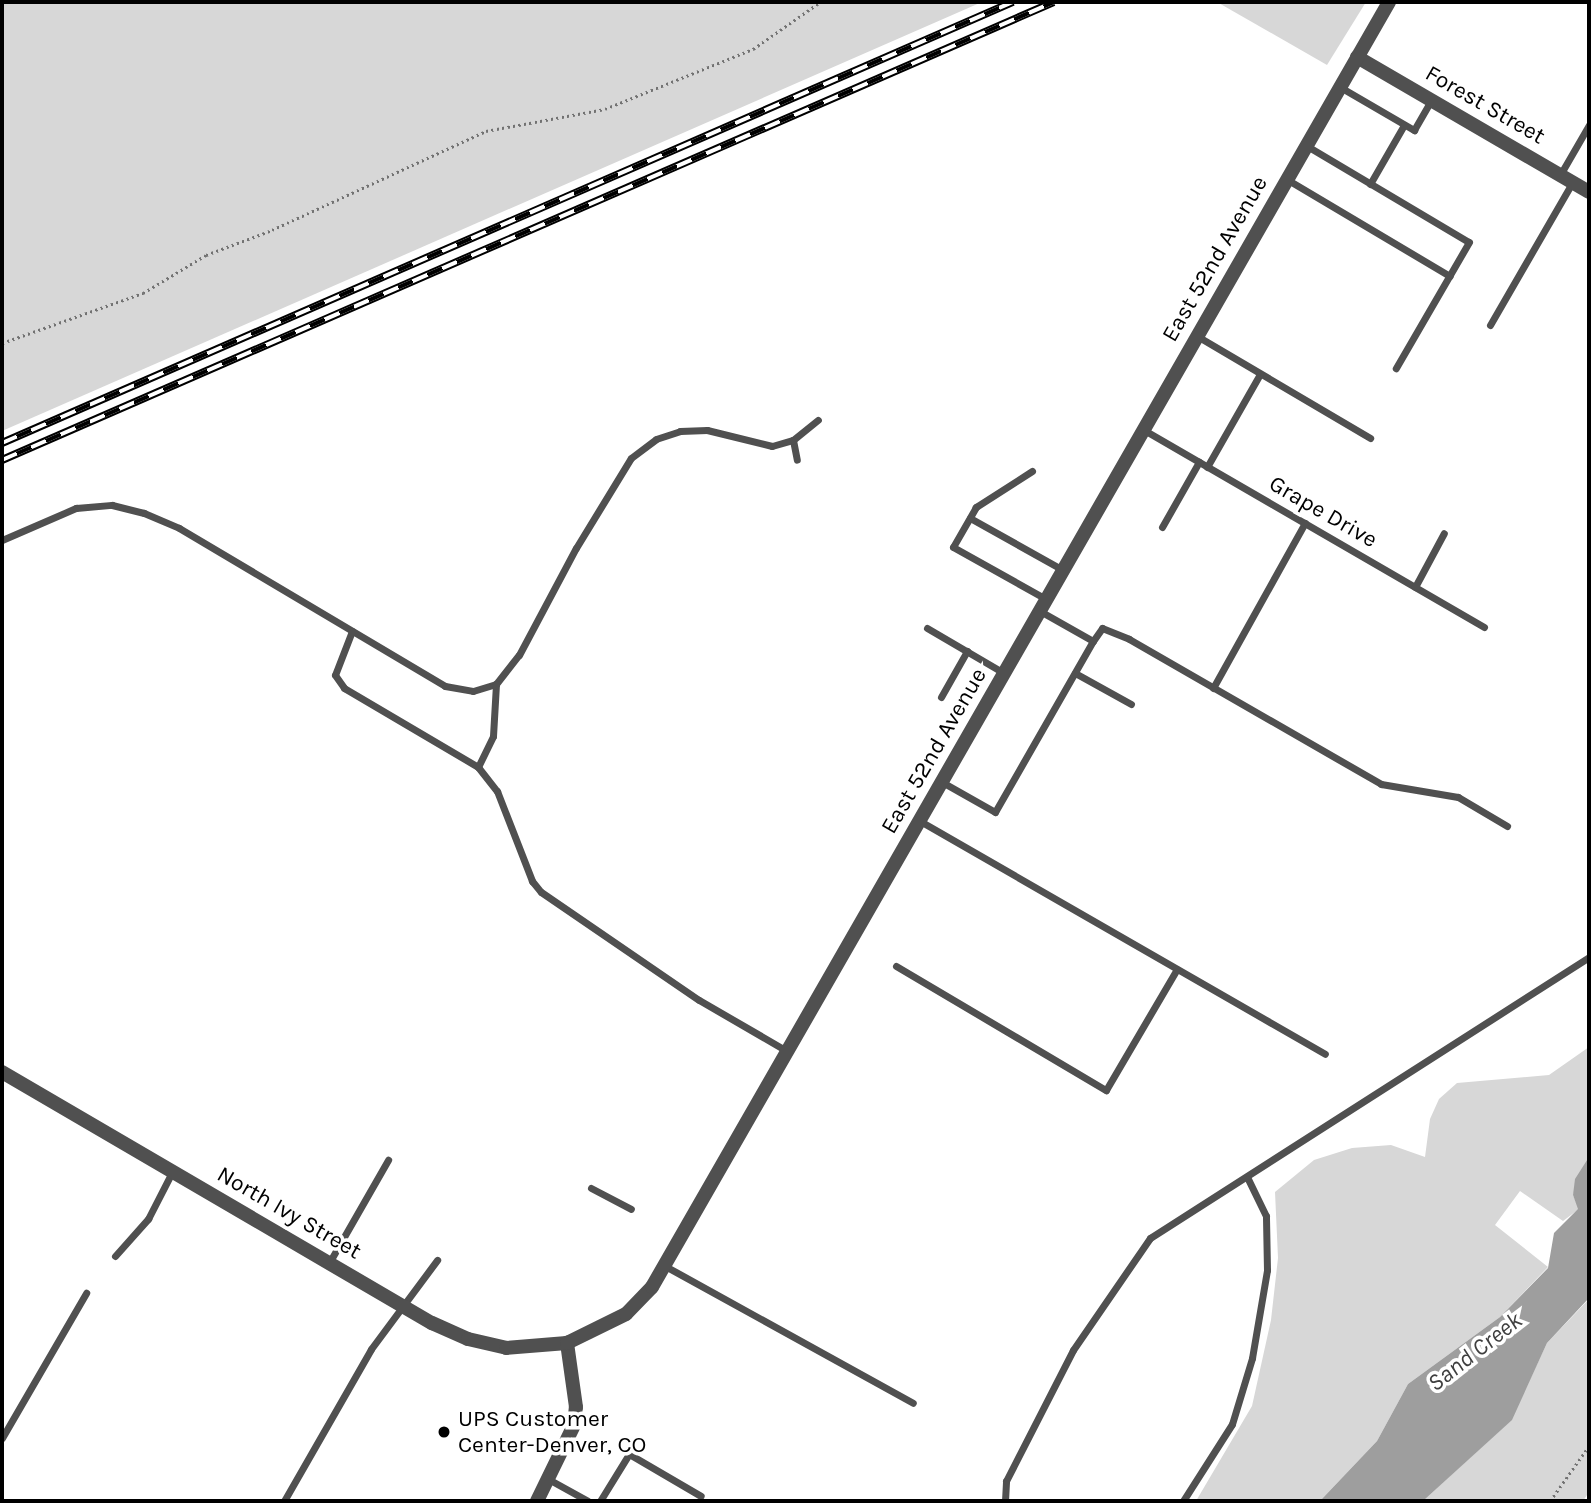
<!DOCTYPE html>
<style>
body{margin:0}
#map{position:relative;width:1591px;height:1503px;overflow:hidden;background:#fff;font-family:Karla,sans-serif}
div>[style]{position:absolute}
.green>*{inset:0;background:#d7d7d7}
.water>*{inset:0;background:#9e9e9e}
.path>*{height:2.5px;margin-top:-1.25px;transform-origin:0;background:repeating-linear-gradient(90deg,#727272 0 2px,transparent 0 5.5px)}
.service>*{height:7px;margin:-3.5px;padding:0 3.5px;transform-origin:3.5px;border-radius:3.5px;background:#505050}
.minor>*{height:14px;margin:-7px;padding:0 7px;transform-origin:7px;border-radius:7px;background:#505050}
.tertiary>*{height:14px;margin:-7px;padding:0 7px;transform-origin:7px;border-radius:7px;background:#505050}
.rail>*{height:8px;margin-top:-4px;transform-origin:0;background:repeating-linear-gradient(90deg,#fff 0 16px,#000 0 32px);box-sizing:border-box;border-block:2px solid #000}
.dots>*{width:19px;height:19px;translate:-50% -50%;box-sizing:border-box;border:4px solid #fff;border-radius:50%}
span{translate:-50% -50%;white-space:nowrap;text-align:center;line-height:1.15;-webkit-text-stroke:7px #fff;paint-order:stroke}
.street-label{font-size:23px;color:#000}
.poi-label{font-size:23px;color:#000}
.left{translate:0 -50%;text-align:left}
.water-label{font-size:24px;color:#3f3f3f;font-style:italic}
.frame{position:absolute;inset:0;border:4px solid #000;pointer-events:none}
</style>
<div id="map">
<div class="green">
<i style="clip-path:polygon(2px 2px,982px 2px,2px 431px)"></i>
<i style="clip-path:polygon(1217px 2px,1366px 2px,1327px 65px)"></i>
<i style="clip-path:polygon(1589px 1047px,1589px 1157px,1573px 1195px,1579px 1209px,1563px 1221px,1520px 1191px,1495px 1225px,1548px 1267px,1500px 1317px,1408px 1384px,1377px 1441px,1320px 1501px,1196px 1501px,1252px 1406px,1271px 1320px,1278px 1258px,1275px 1192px,1314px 1160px,1352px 1148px,1391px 1145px,1425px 1157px,1430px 1119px,1439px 1099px,1457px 1083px,1549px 1075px)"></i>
<i style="clip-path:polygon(1589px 1299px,1589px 1492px,1583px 1501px,1423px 1501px,1511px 1420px,1547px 1343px)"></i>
</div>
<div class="water">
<i style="clip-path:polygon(1589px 1157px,1589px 1298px,1547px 1343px,1512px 1420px,1423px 1501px,1320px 1501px,1377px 1441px,1408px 1384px,1500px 1317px,1548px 1268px,1554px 1233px,1578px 1209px,1573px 1195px,1575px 1179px)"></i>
</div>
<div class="path">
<i style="left:2px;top:343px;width:150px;rotate:-19.5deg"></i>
<i style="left:143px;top:293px;width:74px;rotate:-31.1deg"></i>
<i style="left:206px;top:255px;width:71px;rotate:-20.7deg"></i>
<i style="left:272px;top:230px;width:236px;rotate:-24.8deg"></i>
<i style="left:486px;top:131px;width:121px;rotate:-10.5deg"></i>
<i style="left:605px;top:109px;width:160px;rotate:-22.1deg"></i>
<i style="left:753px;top:49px;width:82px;rotate:-35deg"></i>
<i style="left:1550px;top:1501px;width:67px;rotate:-54.7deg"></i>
</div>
<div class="service">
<i style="left:1340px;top:87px;width:86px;rotate:30.2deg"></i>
<i style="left:1414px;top:130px;width:34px;rotate:-60deg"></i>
<i style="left:1307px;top:146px;width:188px;rotate:30.7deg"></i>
<i style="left:1469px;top:242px;width:146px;rotate:120.1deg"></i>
<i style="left:1560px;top:175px;width:58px;rotate:-59.9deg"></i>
<i style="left:1288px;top:180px;width:188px;rotate:30.7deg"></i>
<i style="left:1370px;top:184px;width:68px;rotate:-60deg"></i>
<i style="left:1490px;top:325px;width:164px;rotate:-60deg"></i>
<i style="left:1197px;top:336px;width:201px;rotate:30.5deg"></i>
<i style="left:1144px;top:430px;width:393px;rotate:30.1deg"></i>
<i style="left:793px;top:440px;width:20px;rotate:79deg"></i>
<i style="left:1207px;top:467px;width:107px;rotate:-60.3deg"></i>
<i style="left:1032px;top:471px;width:67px;rotate:147.3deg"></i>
<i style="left:976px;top:507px;width:46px;rotate:119.9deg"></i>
<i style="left:953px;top:547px;width:107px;rotate:29.2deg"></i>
<i style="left:970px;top:518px;width:107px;rotate:29.2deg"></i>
<i style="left:1162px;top:527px;width:75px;rotate:-60.4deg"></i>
<i style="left:2px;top:540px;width:81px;rotate:-23.4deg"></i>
<i style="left:76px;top:508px;width:36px;rotate:-5deg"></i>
<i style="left:112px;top:505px;width:33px;rotate:14deg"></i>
<i style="left:144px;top:513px;width:38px;rotate:23deg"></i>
<i style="left:179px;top:528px;width:309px;rotate:30.7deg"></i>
<i style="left:445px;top:686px;width:28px;rotate:10deg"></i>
<i style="left:473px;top:691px;width:24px;rotate:-17deg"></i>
<i style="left:496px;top:684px;width:37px;rotate:-52deg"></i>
<i style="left:519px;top:655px;width:121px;rotate:-62deg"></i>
<i style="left:576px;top:548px;width:105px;rotate:-58.6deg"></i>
<i style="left:631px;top:458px;width:31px;rotate:-37deg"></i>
<i style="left:656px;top:439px;width:25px;rotate:-18deg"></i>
<i style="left:680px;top:431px;width:27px;rotate:-2deg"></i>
<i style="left:707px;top:430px;width:67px;rotate:13.8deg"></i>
<i style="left:772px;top:446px;width:22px;rotate:-16deg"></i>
<i style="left:793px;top:440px;width:32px;rotate:-39deg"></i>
<i style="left:1415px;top:587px;width:61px;rotate:-61.8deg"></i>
<i style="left:927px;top:628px;width:89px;rotate:30.3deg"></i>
<i style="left:352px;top:631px;width:47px;rotate:111.1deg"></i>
<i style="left:335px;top:675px;width:16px;rotate:55deg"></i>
<i style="left:344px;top:688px;width:156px;rotate:30.5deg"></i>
<i style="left:478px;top:767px;width:31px;rotate:52deg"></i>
<i style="left:497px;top:791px;width:97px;rotate:68.7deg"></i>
<i style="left:532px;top:881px;width:14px;rotate:51deg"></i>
<i style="left:541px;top:892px;width:191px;rotate:34.4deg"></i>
<i style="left:699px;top:1000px;width:102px;rotate:30.1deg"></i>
<i style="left:1093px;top:641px;width:16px;rotate:-55deg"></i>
<i style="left:1102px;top:628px;width:29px;rotate:22deg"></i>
<i style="left:1129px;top:639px;width:291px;rotate:29.9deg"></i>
<i style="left:1381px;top:784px;width:78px;rotate:9.6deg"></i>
<i style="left:1458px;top:797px;width:57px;rotate:30.6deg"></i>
<i style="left:1075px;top:673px;width:64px;rotate:29deg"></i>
<i style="left:1213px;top:688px;width:189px;rotate:-60.9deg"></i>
<i style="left:941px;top:697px;width:53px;rotate:-60.5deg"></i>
<i style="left:478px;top:767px;width:34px;rotate:-64deg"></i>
<i style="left:493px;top:736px;width:52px;rotate:-86.7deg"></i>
<i style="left:942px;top:782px;width:61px;rotate:29.5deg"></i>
<i style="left:995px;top:812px;width:197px;rotate:-60.2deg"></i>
<i style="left:1093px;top:641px;width:61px;rotate:-150.5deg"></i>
<i style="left:920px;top:821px;width:467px;rotate:29.9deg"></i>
<i style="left:896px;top:966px;width:244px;rotate:30.6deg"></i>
<i style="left:1106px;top:1090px;width:140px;rotate:-59.6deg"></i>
<i style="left:591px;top:1188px;width:45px;rotate:27.7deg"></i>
<i style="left:115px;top:1256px;width:50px;rotate:-48.3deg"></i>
<i style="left:148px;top:1219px;width:53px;rotate:-62.9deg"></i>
<i style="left:329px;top:1263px;width:119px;rotate:-60.2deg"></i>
<i style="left:665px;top:1266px;width:283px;rotate:28.9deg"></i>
<i style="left:2px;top:1438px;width:168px;rotate:-59.9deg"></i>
<i style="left:550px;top:1480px;width:43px;rotate:28.9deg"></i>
<i style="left:284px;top:1501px;width:175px;rotate:-60.2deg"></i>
<i style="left:371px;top:1349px;width:111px;rotate:-53.4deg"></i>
<i style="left:600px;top:1501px;width:55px;rotate:-58.3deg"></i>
<i style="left:629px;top:1454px;width:83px;rotate:30.3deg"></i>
<i style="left:1005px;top:1501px;width:20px;rotate:-87deg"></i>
<i style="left:1006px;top:1481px;width:147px;rotate:-62.9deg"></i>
<i style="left:1073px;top:1350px;width:136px;rotate:-55.5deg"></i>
<i style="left:1150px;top:1238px;width:521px;rotate:-32.62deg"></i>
<i style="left:1183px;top:1501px;width:91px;rotate:-57.5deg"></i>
<i style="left:1232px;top:1424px;width:69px;rotate:-73.1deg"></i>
<i style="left:1252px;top:1358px;width:89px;rotate:-80.3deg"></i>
<i style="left:1267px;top:1270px;width:54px;rotate:-91.1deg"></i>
<i style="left:1266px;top:1216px;width:41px;rotate:-115.9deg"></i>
</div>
<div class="minor">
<i style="left:1357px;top:57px;width:268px;rotate:30.2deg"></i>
<i style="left:537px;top:1501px;width:85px;rotate:-64deg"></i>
<i style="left:574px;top:1425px;width:18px;rotate:-84deg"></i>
<i style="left:576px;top:1407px;width:65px;rotate:-98deg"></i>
</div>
<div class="tertiary">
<i style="left:2px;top:1072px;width:498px;rotate:30.3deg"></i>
<i style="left:432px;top:1323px;width:39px;rotate:24deg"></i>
<i style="left:468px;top:1339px;width:39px;rotate:13deg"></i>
<i style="left:506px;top:1348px;width:61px;rotate:-4.7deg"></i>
<i style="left:567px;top:1343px;width:66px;rotate:-26.2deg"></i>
<i style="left:626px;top:1314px;width:37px;rotate:-46deg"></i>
<i style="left:652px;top:1287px;width:1481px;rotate:-60.16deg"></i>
</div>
<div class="rail">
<i style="left:2px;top:443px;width:1103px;rotate:-23.57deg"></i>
<i style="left:2px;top:460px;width:1147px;rotate:-23.53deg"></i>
</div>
<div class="dots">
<i style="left:444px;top:1432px;background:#000"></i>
</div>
<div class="street-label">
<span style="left:1485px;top:105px;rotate:30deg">Forest Street</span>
<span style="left:1215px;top:259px;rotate:-60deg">East 52nd Avenue</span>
<span style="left:1323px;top:512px;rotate:30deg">Grape Drive</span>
<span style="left:934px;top:751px;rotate:-60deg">East 52nd Avenue</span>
<span style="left:289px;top:1213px;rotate:30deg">North Ivy Street</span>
</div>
<div class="poi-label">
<span class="left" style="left:458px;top:1432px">UPS Customer<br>Center-Denver, CO</span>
</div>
<div class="water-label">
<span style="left:1475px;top:1352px;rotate:-38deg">Sand Creek</span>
</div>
<div class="frame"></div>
</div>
